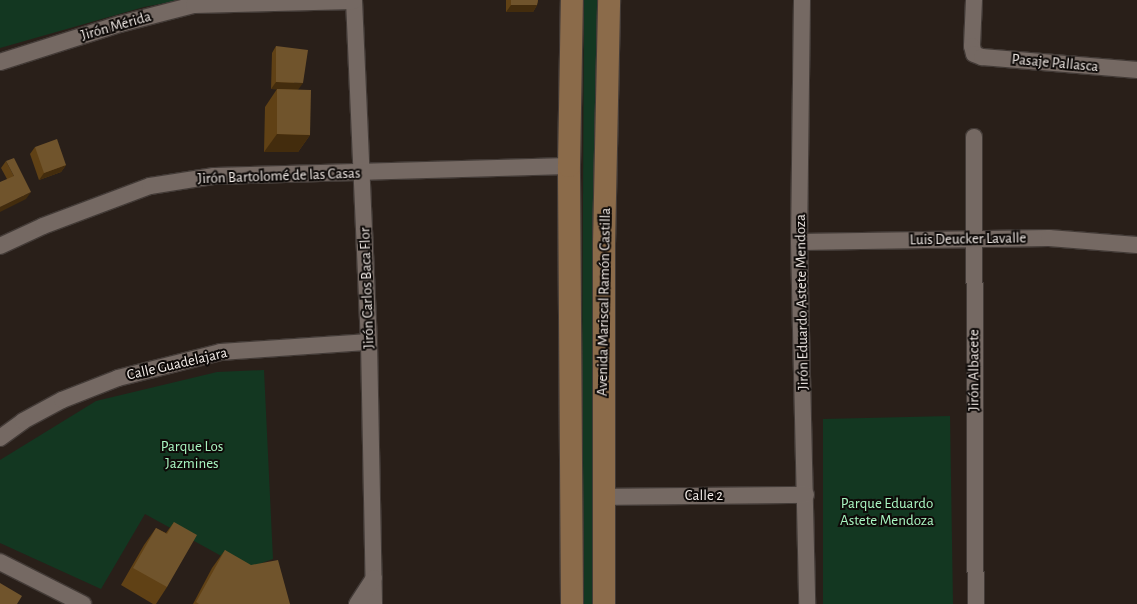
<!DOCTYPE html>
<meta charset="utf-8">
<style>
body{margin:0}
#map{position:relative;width:1137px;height:604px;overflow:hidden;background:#291f19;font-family:"Alegreya Sans",sans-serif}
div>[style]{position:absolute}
.green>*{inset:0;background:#133721}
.roads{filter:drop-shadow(1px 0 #433b37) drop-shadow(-1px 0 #433b37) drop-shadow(0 1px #433b37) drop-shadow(0 -1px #433b37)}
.minor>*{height:16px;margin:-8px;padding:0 8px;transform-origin:8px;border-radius:8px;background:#756963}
.secondary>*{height:22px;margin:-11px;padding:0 11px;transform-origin:11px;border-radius:11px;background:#8b6b4a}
.wall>*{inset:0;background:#604115}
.shaded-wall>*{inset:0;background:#432c0d}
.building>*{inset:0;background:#70542c}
span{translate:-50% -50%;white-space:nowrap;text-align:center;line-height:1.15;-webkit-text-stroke:4px #0e0a08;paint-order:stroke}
.street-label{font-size:15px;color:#f5eeea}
.park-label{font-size:15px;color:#a9f5c1}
</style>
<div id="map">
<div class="green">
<i style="clip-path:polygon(0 0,181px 0,144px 7px,0 48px)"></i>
<i style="clip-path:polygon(584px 0,601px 0,599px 604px,581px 604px)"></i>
<i style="clip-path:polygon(264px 370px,273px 559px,245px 569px,145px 514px,101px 589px,0 543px,0 460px,96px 401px,217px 372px)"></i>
<i style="clip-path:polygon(950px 416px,953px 604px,823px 604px,823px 419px)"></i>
</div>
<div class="roads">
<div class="minor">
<i style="left:354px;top:0;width:342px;rotate:87.5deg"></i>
<i style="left:369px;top:342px;width:262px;rotate:88.9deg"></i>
<i style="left:802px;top:0;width:242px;rotate:90.7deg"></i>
<i style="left:799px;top:242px;width:362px;rotate:88.7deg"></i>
<i style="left:974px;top:0;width:46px;rotate:92.5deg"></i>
<i style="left:972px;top:46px;width:8px;rotate:76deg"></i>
<i style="left:974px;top:54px;width:9px;rotate:21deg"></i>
<i style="left:982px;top:57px;width:156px;rotate:4.8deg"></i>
<i style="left:0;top:62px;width:126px;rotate:-17.6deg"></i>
<i style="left:120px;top:24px;width:76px;rotate:-14.4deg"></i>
<i style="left:194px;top:5px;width:160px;rotate:-1.4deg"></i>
<i style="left:974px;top:137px;width:467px;rotate:89.8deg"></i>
<i style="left:799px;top:242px;width:250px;rotate:-0.9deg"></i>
<i style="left:1049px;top:238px;width:88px;rotate:4.5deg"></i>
<i style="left:0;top:246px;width:47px;rotate:-24.9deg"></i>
<i style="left:43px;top:226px;width:114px;rotate:-20.5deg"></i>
<i style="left:150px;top:186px;width:65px;rotate:-8.9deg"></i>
<i style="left:214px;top:176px;width:355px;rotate:-1.6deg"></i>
<i style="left:0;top:438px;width:29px;rotate:-36deg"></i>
<i style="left:23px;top:421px;width:44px;rotate:-28.3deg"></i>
<i style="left:62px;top:400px;width:60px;rotate:-21.4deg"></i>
<i style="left:118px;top:378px;width:106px;rotate:-14.2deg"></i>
<i style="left:221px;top:352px;width:148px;rotate:-3.9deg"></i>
<i style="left:602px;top:497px;width:204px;rotate:-0.6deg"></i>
<i style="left:0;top:562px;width:93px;rotate:26.8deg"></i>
<i style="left:357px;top:604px;width:31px;rotate:-57deg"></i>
</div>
<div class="secondary">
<i style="left:572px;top:604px;width:438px;rotate:-90.4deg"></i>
<i style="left:569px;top:166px;width:166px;rotate:-89deg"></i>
<i style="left:604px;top:604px;width:359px;rotate:-90deg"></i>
<i style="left:604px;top:245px;width:245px;rotate:-88.8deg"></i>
</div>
</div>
<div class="wall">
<i style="clip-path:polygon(506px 0,538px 0,537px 5px,533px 12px,506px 12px)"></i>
<i style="clip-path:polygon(276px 46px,298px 90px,310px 135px,298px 152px,264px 152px,265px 107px,277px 89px,294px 90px,271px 89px,272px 53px)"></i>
<i style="clip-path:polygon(35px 147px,66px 165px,61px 172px,39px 180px,30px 154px)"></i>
<i style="clip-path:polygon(6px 161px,26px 199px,7px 179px,1px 168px)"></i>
<i style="clip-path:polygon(174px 522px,167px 587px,156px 604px,153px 604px,121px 585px,144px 545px,156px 528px,166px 533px)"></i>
<i style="clip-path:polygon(225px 550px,290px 604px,193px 604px,212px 568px)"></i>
</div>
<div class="shaded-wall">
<i style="clip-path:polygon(511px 5px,537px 5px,533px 12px,506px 12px)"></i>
<i style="clip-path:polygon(276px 82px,303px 83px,298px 90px,271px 89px)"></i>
<i style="clip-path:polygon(277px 134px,310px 135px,298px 152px,264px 152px)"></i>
<i style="clip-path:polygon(66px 165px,61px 172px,39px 180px,44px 173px)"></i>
<i style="clip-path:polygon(31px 192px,26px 199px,0 212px,0 207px)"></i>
</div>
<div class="building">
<i style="clip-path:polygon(511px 0,538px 0,537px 5px,511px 5px)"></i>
<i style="clip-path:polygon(276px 46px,308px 50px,303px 83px,276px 82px)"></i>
<i style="clip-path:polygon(277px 89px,311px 90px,310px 135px,277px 134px)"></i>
<i style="clip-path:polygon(57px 139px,66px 165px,44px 173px,35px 147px)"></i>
<i style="clip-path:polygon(14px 158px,31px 192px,0 207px,0 182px,14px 176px,6px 161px)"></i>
<i style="clip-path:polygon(174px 522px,197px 535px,167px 587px,133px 568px,156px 528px,167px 534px)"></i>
<i style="clip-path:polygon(225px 550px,251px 565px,278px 560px,290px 604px,199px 604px,196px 602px)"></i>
<i style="clip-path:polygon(0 583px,22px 596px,17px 604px,0 604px)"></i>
</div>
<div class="street-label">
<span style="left:116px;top:26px;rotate:-16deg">Jirón Mérida</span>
<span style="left:1055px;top:63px;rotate:5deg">Pasaje Pallasca</span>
<span style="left:279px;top:176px;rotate:-2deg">Jirón Bartolomé de las Casas</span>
<span style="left:968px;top:239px;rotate:-1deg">Luis Deucker Lavalle</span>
<span style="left:367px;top:288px;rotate:-92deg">Jirón Carlos Baca Flor</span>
<span style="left:604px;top:302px;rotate:-89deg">Avenida Mariscal Ramón Castilla</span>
<span style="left:802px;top:302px;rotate:-91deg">Jirón Eduardo Astete Mendoza</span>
<span style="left:177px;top:364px;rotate:-13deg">Calle Guadelajara</span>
<span style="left:974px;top:370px;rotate:-90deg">Jirón Albacete</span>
<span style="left:704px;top:496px">Calle 2</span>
</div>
<div class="park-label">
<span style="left:192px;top:455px">Parque Los<br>Jazmines</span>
<span style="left:887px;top:512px">Parque Eduardo<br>Astete Mendoza</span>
</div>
</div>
